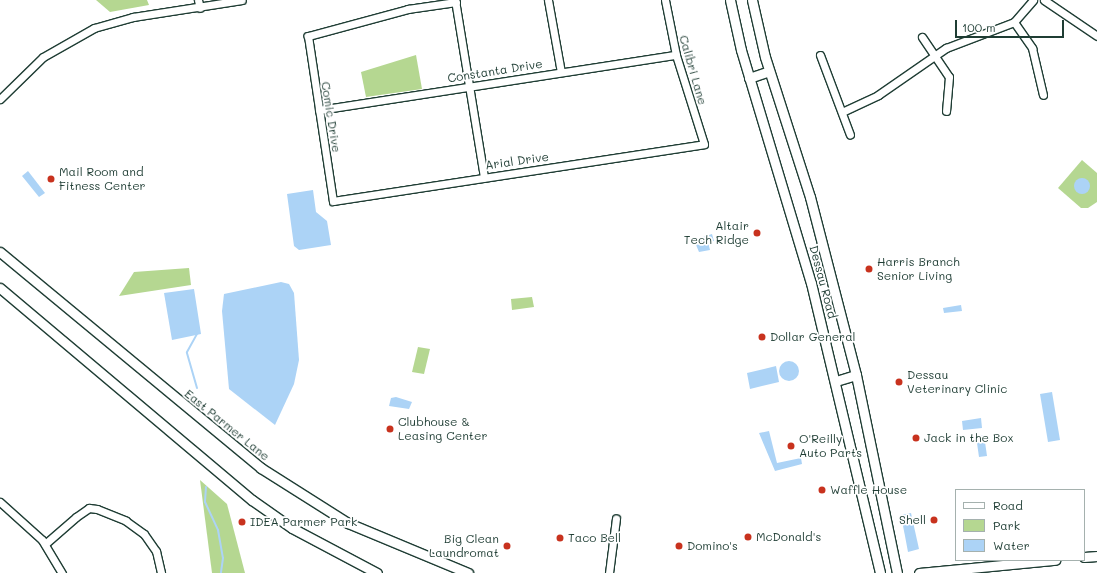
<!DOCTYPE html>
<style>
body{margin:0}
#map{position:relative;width:1097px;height:573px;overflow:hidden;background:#fff;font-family:Mali,sans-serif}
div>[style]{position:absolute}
.green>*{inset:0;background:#b5d791}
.water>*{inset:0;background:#acd3f6}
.round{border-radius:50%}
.stream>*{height:2px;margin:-1px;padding:0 1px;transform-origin:1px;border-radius:1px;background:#acd3f6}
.roads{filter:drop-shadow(1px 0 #1f3d34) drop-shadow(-1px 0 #1f3d34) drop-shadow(0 1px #1f3d34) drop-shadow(0 -1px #1f3d34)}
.minor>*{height:7px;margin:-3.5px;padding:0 3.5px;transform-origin:3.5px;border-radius:3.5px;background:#fff}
.major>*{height:9px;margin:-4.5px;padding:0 4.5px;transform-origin:4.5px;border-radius:4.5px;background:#fff}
.dots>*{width:11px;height:11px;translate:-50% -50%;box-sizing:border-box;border:2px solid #fff;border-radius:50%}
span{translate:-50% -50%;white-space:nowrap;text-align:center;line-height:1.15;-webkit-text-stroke:3.5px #fff;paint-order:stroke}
.street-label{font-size:12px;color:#1f3d34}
.poi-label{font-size:12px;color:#1f3d34}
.left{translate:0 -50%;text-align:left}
.right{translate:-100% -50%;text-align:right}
.legend{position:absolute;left:955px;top:489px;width:130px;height:72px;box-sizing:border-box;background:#fff;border:1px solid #a5b1ae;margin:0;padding:5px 7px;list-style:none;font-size:12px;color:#1f3d34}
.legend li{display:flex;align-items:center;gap:8px;height:20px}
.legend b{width:20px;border:1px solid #a5b1ae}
.scale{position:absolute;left:955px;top:20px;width:109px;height:18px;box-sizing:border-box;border:2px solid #1f3d34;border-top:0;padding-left:5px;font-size:12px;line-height:14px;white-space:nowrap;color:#1f3d34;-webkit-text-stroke:3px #fff;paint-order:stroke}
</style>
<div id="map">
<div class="green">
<i style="clip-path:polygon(96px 0,147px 0,149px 5px,110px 12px)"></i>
<i style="clip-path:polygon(416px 55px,422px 89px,366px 97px,361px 72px)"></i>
<i style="clip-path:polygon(1082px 160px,1097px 173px,1097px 202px,1088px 208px,1081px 208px,1058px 188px)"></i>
<i style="clip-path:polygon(189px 268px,191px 285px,119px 296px,134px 272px)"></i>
<i style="clip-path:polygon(532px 297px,534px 307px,512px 310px,511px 299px)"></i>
<i style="clip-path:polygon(418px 347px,430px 349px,424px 374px,412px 372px)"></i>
<i style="clip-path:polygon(200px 480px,227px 504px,245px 573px,212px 573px)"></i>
</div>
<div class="water">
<i style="clip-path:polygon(28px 171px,45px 193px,39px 197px,22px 176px)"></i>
<i class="round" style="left:1074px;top:178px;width:16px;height:16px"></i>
<i style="clip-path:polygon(313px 190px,316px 212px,327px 221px,331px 245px,299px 250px,294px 246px,287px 194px)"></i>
<i style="clip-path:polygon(712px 234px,714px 241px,708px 242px,710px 250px,699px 252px,694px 240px)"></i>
<i style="clip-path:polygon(281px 282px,289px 284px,294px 293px,299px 360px,294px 384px,275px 425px,229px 389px,222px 311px,224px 294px)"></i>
<i style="clip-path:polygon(194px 289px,201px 334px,172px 340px,164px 293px)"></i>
<i style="clip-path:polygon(961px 305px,962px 311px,944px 313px,943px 308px)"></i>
<i class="round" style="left:779px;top:361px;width:20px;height:20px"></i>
<i style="clip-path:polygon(776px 366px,779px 382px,750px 389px,747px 373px)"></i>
<i style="clip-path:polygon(1052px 392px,1060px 440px,1048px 442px,1040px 394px)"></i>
<i style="clip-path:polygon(396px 397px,412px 402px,409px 409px,389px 406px,391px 398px)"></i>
<i style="clip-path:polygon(981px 418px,982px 428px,963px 430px,962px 421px)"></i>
<i style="clip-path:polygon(769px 431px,777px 463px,801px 458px,802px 464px,775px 471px,759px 433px)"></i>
<i style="clip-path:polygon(984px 435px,987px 456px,979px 457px,976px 436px)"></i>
<i style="clip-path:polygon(911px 513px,919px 549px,908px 552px,901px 515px)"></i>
</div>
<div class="stream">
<i style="left:197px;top:388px;width:37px;rotate:-106deg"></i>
<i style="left:187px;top:352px;width:21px;rotate:-61deg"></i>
<i style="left:206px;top:487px;width:15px;rotate:94deg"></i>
<i style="left:205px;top:502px;width:31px;rotate:65deg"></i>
<i style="left:218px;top:530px;width:28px;rotate:80deg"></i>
<i style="left:223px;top:558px;width:15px;rotate:98deg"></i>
</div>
<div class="roads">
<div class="minor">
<i style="left:198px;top:0;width:8px;rotate:76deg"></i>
<i style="left:455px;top:0;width:180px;rotate:80.7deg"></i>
<i style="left:548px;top:0;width:73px;rotate:79.8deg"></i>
<i style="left:1044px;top:0;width:64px;rotate:34.2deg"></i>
<i style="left:456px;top:2px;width:49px;rotate:171.7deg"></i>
<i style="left:408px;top:9px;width:104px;rotate:164.9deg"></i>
<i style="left:308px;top:36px;width:167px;rotate:81.4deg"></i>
<i style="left:333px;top:201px;width:375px;rotate:-8.7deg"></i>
<i style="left:704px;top:144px;width:93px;rotate:-107.5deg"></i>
<i style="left:676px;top:55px;width:56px;rotate:-101.3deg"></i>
<i style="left:1014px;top:22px;width:32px;rotate:55deg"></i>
<i style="left:1032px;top:48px;width:48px;rotate:76.8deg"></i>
<i style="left:922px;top:37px;width:48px;rotate:56deg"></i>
<i style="left:949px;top:77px;width:34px;rotate:95deg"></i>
<i style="left:820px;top:55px;width:85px;rotate:69.4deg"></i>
<i style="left:0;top:99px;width:60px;rotate:-44.3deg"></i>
<i style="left:43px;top:57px;width:59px;rotate:-29.6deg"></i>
<i style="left:94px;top:28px;width:41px;rotate:-15.8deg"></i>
<i style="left:133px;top:17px;width:110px;rotate:-8.9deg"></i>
<i style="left:319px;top:110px;width:361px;rotate:-8.8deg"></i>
<i style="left:842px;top:112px;width:40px;rotate:-25deg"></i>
<i style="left:878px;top:95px;width:83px;rotate:-34.7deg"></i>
<i style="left:946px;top:48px;width:73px;rotate:-20.9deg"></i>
<i style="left:1014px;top:22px;width:29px;rotate:-49deg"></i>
<i style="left:0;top:502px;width:57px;rotate:42.1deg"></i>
<i style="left:42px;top:540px;width:39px;rotate:59deg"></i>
<i style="left:45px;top:544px;width:41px;rotate:-41.1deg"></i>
<i style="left:76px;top:517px;width:16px;rotate:-35deg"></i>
<i style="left:89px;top:508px;width:8px;rotate:7deg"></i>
<i style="left:97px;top:509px;width:31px;rotate:22deg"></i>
<i style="left:126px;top:521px;width:22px;rotate:36deg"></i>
<i style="left:144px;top:534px;width:21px;rotate:55deg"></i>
<i style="left:156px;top:551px;width:23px;rotate:77deg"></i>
<i style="left:609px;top:573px;width:55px;rotate:-82.7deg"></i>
</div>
<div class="major">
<i style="left:730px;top:0;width:51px;rotate:77.6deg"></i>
<i style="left:741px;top:50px;width:243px;rotate:73.3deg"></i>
<i style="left:811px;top:283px;width:298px;rotate:76.6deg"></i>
<i style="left:752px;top:0;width:58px;rotate:77.2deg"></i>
<i style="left:765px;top:57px;width:147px;rotate:72.2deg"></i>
<i style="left:810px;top:197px;width:184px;rotate:75.5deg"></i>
<i style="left:856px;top:375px;width:202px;rotate:78.3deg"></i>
<i style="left:749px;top:78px;width:21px;rotate:-19deg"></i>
<i style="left:0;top:252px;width:339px;rotate:39.6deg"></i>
<i style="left:261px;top:468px;width:103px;rotate:32.3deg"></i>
<i style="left:348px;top:523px;width:130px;rotate:22.6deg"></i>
<i style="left:0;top:288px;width:329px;rotate:40.1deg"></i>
<i style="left:252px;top:500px;width:49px;rotate:35deg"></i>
<i style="left:292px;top:528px;width:96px;rotate:27.9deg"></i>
<i style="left:836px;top:381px;width:21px;rotate:-17deg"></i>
<i style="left:1084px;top:557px;width:13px;rotate:-4deg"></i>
<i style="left:919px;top:573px;width:137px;rotate:-5.5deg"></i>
</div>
</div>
<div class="dots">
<i style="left:51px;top:179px;background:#c8321e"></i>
<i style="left:757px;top:233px;background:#c8321e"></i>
<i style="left:869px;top:269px;background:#c8321e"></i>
<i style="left:762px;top:337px;background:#c8321e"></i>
<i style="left:899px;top:382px;background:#c8321e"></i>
<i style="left:390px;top:429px;background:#c8321e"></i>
<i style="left:916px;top:438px;background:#c8321e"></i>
<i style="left:791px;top:446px;background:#c8321e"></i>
<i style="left:822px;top:490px;background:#c8321e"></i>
<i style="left:934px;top:520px;background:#c8321e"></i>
<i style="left:242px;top:522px;background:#c8321e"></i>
<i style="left:748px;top:537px;background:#c8321e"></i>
<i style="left:560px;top:538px;background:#c8321e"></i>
<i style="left:507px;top:546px;background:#c8321e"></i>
<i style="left:679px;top:546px;background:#c8321e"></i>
</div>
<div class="street-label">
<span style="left:693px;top:70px;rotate:74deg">Calibri Lane</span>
<span style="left:495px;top:71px;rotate:-9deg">Constanta Drive</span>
<span style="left:331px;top:117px;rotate:81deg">Comic Drive</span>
<span style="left:517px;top:161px;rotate:-8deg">Arial Drive</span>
<span style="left:823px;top:282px;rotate:75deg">Dessau Road</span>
<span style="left:227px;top:425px;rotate:39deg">East Parmer Lane</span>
</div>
<div class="poi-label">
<span class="left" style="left:59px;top:179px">Mail Room and<br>Fitness Center</span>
<span class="right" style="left:749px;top:233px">Altair<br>Tech Ridge</span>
<span class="left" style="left:877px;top:269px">Harris Branch<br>Senior Living</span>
<span class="left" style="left:770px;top:337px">Dollar General</span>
<span class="left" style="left:907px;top:382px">Dessau<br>Veterinary Clinic</span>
<span class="left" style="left:398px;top:429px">Clubhouse &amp;<br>Leasing Center</span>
<span class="left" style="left:924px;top:438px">Jack in the Box</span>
<span class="left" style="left:799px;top:446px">O'Reilly<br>Auto Parts</span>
<span class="left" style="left:830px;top:490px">Waffle House</span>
<span class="right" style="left:926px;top:520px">Shell</span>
<span class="left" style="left:250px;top:522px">IDEA Parmer Park</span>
<span class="left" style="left:756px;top:537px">McDonald's</span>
<span class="left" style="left:568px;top:538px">Taco Bell</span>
<span class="right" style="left:499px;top:546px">Big Clean<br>Laundromat</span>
<span class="left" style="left:687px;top:546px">Domino's</span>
</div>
<ul class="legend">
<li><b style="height:5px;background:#fff"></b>Road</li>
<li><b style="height:11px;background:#b5d791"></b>Park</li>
<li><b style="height:11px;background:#acd3f6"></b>Water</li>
</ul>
<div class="scale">100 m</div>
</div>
